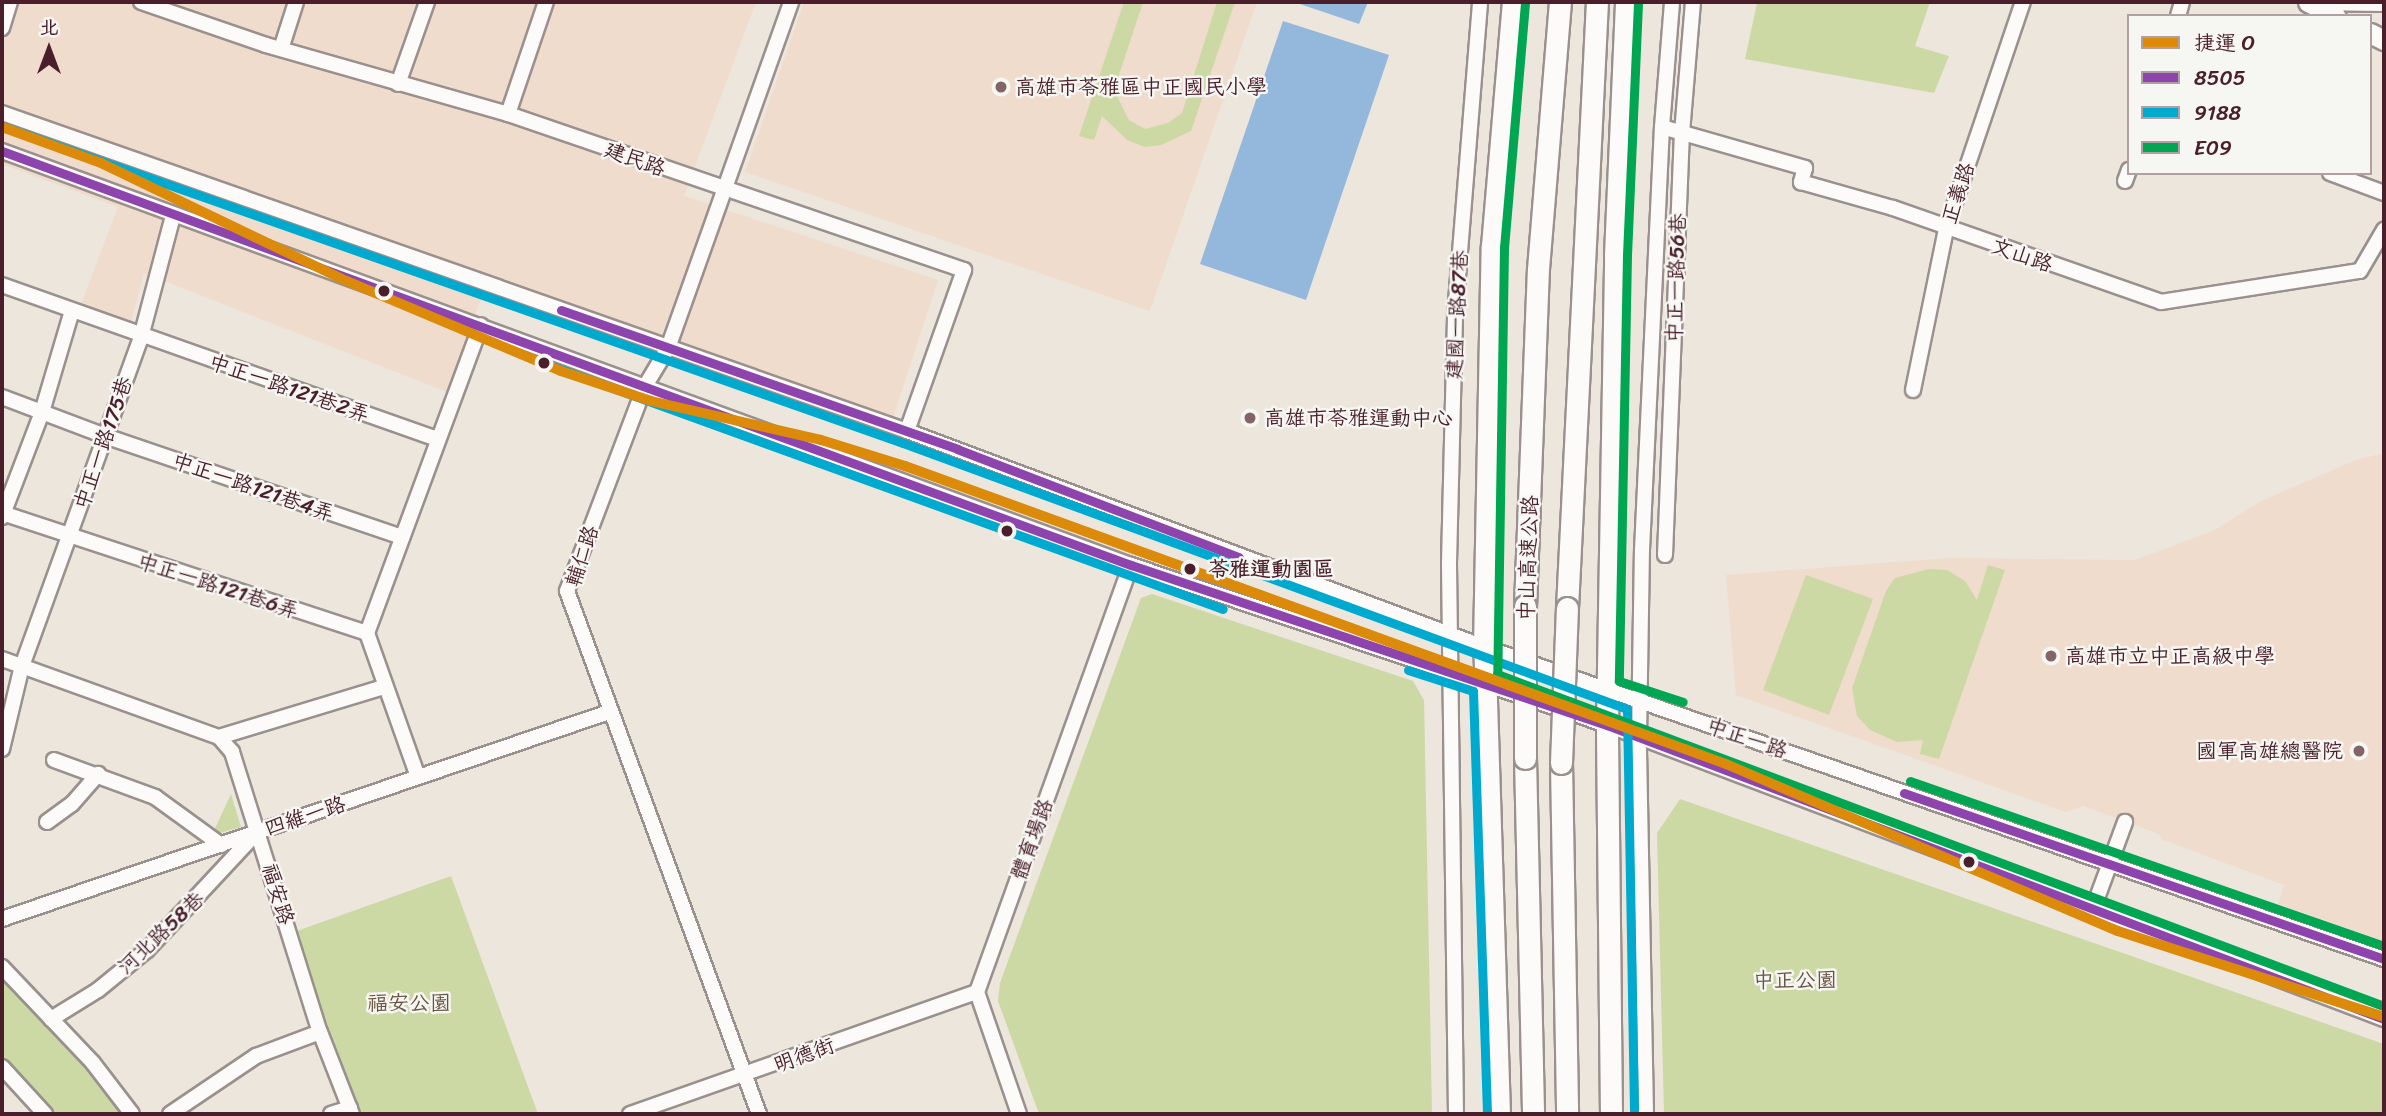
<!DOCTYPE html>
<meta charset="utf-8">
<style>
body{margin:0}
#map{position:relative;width:2386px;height:1116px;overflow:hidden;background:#ece6dc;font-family:Sriracha,"LXGW WenKai TC",sans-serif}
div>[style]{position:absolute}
.built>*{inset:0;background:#efdccc}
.green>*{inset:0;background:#ccd9a4}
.water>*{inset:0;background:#94b8dc}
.roads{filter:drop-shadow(2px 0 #9a908d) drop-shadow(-2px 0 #9a908d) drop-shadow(0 2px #9a908d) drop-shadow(0 -2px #9a908d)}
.minor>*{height:14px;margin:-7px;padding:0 7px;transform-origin:7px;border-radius:7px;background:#fcfbfa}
.major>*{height:19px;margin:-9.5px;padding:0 9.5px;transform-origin:9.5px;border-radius:9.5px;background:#fcfbfa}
.highway>*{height:21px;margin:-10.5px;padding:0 10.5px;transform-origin:10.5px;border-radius:10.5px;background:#fcfbfa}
.bridges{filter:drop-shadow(2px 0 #9a908d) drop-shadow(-2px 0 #9a908d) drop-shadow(0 2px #9a908d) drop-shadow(0 -2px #9a908d)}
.highway-bridge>*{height:21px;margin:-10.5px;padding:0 10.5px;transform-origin:10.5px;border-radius:10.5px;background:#fcfbfa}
.bus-1>*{height:9px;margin:-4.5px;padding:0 4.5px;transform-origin:4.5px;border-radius:4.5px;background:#8e44ad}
.bus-2>*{height:9px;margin:-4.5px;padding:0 4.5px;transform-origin:4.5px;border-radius:4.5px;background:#00a9ce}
.bus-3>*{height:9px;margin:-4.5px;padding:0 4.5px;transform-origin:4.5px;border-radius:4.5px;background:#00a651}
.metro-1>*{height:10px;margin:-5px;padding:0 5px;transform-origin:5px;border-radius:5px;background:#db8a09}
.dots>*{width:19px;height:19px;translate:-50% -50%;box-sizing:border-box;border:4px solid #f6f6f2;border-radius:50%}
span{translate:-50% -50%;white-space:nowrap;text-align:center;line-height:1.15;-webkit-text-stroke:5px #f6f6f2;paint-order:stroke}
.poi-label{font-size:21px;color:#4a1f2b}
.left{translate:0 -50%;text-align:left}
.right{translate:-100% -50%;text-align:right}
.street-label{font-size:21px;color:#4a1f2b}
.stop-label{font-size:21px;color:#4a1f2b;font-weight:700}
.park-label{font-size:21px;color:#695442}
.frame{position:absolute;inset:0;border:4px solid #4a1f2b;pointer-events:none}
.legend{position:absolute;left:2127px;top:14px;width:245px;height:161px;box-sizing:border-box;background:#f6f6f2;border:2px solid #b1a0a2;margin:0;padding:9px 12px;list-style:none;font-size:21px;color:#4a1f2b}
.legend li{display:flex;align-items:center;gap:14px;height:35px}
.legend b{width:35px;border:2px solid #b1a0a2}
.north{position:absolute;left:14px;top:14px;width:70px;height:70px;-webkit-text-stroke:5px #f6f6f2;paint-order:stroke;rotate:0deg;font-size:19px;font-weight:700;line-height:28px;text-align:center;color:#4a1f2b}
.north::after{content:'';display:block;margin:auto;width:24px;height:32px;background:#4a1f2b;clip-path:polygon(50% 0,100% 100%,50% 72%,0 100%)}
</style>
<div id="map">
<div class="built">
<i style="clip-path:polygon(2px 2px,756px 2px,684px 196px,938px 280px,888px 433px,484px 291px,447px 392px,144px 273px,130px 326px,81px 304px,118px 207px,2px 164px)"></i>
<i style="clip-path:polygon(804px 2px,1257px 2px,1150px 311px,745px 172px)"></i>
<i style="clip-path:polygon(2384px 453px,2384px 941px,2278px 904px,2284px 885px,2161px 839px,2159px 834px,2083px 806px,2066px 812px,1736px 695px,1726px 575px,1950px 558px,2135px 560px,2213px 531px,2261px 501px,2356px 460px)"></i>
</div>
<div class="green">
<i style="clip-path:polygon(1124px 2px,1143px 2px,1114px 90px,1129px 120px,1145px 129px,1168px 123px,1182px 113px,1217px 2px,1235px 2px,1191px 131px,1161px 145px,1145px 147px,1127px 140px,1102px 116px,1094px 140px,1079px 136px)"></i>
<i style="clip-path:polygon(1771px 2px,1930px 2px,1915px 46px,1949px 56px,1934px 93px,1745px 59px,1757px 3px)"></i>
<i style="clip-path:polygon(1988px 565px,2005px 570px,1939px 759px,1920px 754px,1923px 740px,1897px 742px,1870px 730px,1857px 716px,1852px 688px,1886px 591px,1895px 578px,1929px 569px,1947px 570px,1965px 581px,1977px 600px)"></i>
<i style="clip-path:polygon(1806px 575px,1873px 599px,1829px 715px,1763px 690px)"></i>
<i style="clip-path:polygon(1152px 594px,1413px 681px,1424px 700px,1432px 1114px,1039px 1114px,998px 1001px,1000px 983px,1141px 598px)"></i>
<i style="clip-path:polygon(231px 794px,241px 827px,212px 835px)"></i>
<i style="clip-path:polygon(1680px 799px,2384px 1044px,2384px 1114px,1664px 1114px,1657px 833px)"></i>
<i style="clip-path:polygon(451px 876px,538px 1114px,360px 1114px,294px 932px)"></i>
<i style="clip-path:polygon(2px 977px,86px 1065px,124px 1114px,54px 1114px,2px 1056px)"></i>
</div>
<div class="water">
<i style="clip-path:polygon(1294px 2px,1368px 2px,1359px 24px)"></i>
<i style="clip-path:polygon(1283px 21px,1389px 55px,1306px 300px,1200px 264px)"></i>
</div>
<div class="roads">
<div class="minor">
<i style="left:141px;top:2px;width:132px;rotate:19deg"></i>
<i style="left:266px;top:45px;width:252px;rotate:15.9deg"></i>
<i style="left:508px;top:114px;width:482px;rotate:18.9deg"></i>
<i style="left:964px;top:270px;width:171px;rotate:109.5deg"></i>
<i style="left:2312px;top:3px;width:72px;rotate:0.8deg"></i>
<i style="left:2178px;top:16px;width:15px;rotate:-74deg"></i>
<i style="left:2px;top:28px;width:27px;rotate:-73deg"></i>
<i style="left:281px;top:49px;width:49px;rotate:-72.3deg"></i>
<i style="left:398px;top:84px;width:87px;rotate:-70.5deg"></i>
<i style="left:2px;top:113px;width:959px;rotate:19.36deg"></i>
<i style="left:907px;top:431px;width:616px;rotate:20.52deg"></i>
<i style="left:1484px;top:647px;width:953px;rotate:19.12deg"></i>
<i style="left:508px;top:114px;width:118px;rotate:-71.3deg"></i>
<i style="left:1662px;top:127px;width:149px;rotate:16deg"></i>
<i style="left:1805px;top:168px;width:15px;rotate:106deg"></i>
<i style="left:1801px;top:182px;width:96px;rotate:15.8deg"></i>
<i style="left:1893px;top:208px;width:284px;rotate:19.3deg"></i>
<i style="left:2161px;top:302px;width:201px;rotate:-8.9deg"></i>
<i style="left:2360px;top:271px;width:48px;rotate:-59.7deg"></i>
<i style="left:2px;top:151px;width:1203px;rotate:20.14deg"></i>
<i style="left:1131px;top:565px;width:502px;rotate:18.58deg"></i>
<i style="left:1607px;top:725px;width:831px;rotate:20.73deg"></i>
<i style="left:2330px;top:173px;width:58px;rotate:20.3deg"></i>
<i style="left:2125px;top:181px;width:12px;rotate:-70deg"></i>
<i style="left:2px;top:285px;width:462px;rotate:19.5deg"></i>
<i style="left:1913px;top:390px;width:164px;rotate:-78.4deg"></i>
<i style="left:1946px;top:229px;width:240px;rotate:-71.3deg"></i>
<i style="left:2px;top:397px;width:110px;rotate:20.7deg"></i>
<i style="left:105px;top:436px;width:314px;rotate:18.8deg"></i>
<i style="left:2px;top:513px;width:384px;rotate:18.2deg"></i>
<i style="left:2px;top:517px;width:112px;rotate:-69.1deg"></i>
<i style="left:42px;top:412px;width:105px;rotate:-73.5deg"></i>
<i style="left:1665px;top:555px;width:422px;rotate:-87.7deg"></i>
<i style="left:1682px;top:133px;width:131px;rotate:-85.2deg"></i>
<i style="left:2px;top:659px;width:231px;rotate:19.8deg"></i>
<i style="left:219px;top:737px;width:20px;rotate:49deg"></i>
<i style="left:232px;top:752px;width:294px;rotate:72.6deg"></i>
<i style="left:320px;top:1032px;width:88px;rotate:68.7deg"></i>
<i style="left:219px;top:737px;width:172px;rotate:-16.9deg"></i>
<i style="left:2px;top:749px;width:85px;rotate:-76.5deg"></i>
<i style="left:22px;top:666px;width:350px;rotate:-70.1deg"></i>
<i style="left:141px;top:337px;width:125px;rotate:-75.2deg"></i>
<i style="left:54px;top:760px;width:108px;rotate:20.1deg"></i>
<i style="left:155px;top:797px;width:82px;rotate:36deg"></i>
<i style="left:418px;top:777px;width:153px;rotate:-109.5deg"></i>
<i style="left:367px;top:633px;width:328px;rotate:-69.7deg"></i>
<i style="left:47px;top:822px;width:31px;rotate:-36deg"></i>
<i style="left:72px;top:804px;width:40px;rotate:-49deg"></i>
<i style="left:2093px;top:909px;width:93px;rotate:-69.8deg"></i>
<i style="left:2px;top:919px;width:641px;rotate:-18.83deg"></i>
<i style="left:2px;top:967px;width:132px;rotate:46.5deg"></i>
<i style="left:93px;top:1063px;width:64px;rotate:52.6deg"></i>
<i style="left:51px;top:1019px;width:55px;rotate:-31.7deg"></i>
<i style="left:98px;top:990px;width:63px;rotate:-39.2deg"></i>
<i style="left:147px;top:950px;width:160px;rotate:-47deg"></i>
<i style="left:2px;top:1067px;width:64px;rotate:47.5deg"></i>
<i style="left:170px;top:1114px;width:104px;rotate:-34deg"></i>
<i style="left:256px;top:1056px;width:68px;rotate:-20.6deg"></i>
<i style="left:331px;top:1114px;width:20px;rotate:-18deg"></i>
<i style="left:630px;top:1114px;width:368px;rotate:-19.4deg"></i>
<i style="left:759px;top:1114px;width:557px;rotate:-110.16deg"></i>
<i style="left:567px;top:591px;width:217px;rotate:-69.2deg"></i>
<i style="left:644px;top:388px;width:47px;rotate:-59deg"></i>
<i style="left:668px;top:348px;width:367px;rotate:-70.4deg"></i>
<i style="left:1019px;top:1114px;width:129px;rotate:-109deg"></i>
<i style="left:977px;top:992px;width:454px;rotate:-70.2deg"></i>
<i style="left:1456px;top:1114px;width:551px;rotate:-90.73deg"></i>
<i style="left:1449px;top:563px;width:249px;rotate:-88.6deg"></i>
<i style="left:1455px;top:314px;width:313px;rotate:-85.4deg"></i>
<i style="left:1646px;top:1114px;width:376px;rotate:-91.1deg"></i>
<i style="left:1639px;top:738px;width:188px;rotate:-89.1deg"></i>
<i style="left:1642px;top:550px;width:423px;rotate:-87.3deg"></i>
<i style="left:1662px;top:127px;width:125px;rotate:-85.4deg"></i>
</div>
<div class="major">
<i style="left:2308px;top:2px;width:31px;rotate:27deg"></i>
<i style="left:2370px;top:33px;width:16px;rotate:27deg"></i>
</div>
<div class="highway">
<i style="left:1525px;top:606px;width:337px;rotate:-87.8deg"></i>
<i style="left:1538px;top:269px;width:268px;rotate:-85.3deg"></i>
<i style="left:1567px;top:608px;width:607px;rotate:-87.17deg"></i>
<i style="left:1525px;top:758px;width:356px;rotate:88.7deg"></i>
<i style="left:1561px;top:763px;width:351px;rotate:89deg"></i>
<i style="left:1499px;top:1114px;width:467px;rotate:-91.8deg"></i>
<i style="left:1484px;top:647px;width:401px;rotate:-88.9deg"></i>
<i style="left:1492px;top:246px;width:245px;rotate:-85.1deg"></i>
<i style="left:1611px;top:1114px;width:389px;rotate:-90.6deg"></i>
<i style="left:1607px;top:725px;width:470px;rotate:-89deg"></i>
<i style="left:1615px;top:255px;width:253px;rotate:-87.5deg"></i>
</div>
</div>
<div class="bridges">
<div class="highway-bridge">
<i style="left:1525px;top:758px;width:152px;rotate:-90deg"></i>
<i style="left:1561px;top:763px;width:155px;rotate:-87.8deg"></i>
</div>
</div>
<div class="bus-1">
<i style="left:2px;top:151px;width:1203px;rotate:20.14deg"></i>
<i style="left:1131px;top:565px;width:502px;rotate:18.58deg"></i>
<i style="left:1607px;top:725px;width:831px;rotate:20.73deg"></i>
<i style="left:561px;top:310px;width:420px;rotate:19.3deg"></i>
<i style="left:957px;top:449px;width:302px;rotate:21deg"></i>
<i style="left:1904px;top:793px;width:508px;rotate:19.08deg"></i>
</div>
<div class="bus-2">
<i style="left:2px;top:126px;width:955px;rotate:19.38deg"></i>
<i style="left:903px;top:443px;width:771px;rotate:20.17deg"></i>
<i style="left:1627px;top:709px;width:405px;rotate:89deg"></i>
<i style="left:541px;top:362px;width:725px;rotate:19.91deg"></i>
<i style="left:1408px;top:670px;width:68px;rotate:17.9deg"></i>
<i style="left:1473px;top:691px;width:423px;rotate:88.1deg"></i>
</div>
<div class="bus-3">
<i style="left:1525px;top:3px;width:245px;rotate:94.9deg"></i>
<i style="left:1504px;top:247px;width:427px;rotate:90.9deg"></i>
<i style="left:1497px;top:674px;width:947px;rotate:20.52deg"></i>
<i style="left:1638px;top:3px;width:252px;rotate:92.5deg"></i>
<i style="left:1627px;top:255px;width:426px;rotate:91.1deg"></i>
<i style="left:1619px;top:681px;width:67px;rotate:18.2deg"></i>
<i style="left:1910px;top:781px;width:502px;rotate:19.19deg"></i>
</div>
<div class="metro-1">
<i style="left:2px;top:127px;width:105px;rotate:20deg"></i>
<i style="left:101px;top:163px;width:267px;rotate:25.7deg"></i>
<i style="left:342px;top:279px;width:238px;rotate:22.8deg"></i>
<i style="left:561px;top:371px;width:95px;rotate:18.4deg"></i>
<i style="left:651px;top:401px;width:174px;rotate:12.9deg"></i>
<i style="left:821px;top:440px;width:88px;rotate:17.2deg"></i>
<i style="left:905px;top:466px;width:873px;rotate:19.95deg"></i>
<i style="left:1726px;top:764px;width:426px;rotate:23.1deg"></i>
<i style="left:2118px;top:931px;width:280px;rotate:17.9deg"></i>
</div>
<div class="dots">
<i style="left:1001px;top:87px;background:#836569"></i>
<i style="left:384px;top:291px;background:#4a1f2b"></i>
<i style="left:544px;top:363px;background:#4a1f2b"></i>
<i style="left:1250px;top:418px;background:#836569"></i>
<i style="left:1007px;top:531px;background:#4a1f2b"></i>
<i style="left:1190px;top:569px;background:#4a1f2b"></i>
<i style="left:2051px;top:656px;background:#836569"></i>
<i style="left:2359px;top:751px;background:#836569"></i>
<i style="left:1969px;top:862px;background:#4a1f2b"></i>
</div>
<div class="poi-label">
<span class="left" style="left:1015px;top:87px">高雄市苓雅區中正國民小學</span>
<span class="left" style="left:1264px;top:418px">高雄市苓雅運動中心</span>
<span class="left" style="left:2065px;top:656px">高雄市立中正高級中學</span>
<span class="right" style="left:2343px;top:751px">國軍高雄總醫院</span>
</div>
<div class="street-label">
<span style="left:635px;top:159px;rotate:20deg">建民路</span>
<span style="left:1958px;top:193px;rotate:-72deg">正義路</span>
<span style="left:2022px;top:255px;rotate:19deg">文山路</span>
<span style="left:1676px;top:278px;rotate:-88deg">中正一路56巷</span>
<span style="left:1457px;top:315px;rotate:-87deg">建國一路87巷</span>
<span style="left:289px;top:388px;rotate:19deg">中正一路121巷2弄</span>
<span style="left:103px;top:443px;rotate:-71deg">中正一路175巷</span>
<span style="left:253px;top:487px;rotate:19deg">中正一路121巷4弄</span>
<span style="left:582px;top:556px;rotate:-72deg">輔仁路</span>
<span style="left:1528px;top:558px;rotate:-88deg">中山高速公路</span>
<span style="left:218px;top:586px;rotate:18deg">中正一路121巷6弄</span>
<span style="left:1747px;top:738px;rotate:19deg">中正一路</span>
<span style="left:305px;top:816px;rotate:-18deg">四維一路</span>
<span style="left:1032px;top:839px;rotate:-70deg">體育場路</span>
<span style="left:278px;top:894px;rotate:73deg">福安路</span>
<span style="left:161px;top:933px;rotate:-43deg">河北路58巷</span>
<span style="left:804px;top:1055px;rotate:-20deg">明德街</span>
</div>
<div class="stop-label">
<span class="left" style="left:1208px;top:569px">苓雅運動園區</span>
</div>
<div class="park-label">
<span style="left:1795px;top:980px">中正公園</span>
<span style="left:409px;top:1003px">福安公園</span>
</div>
<div class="frame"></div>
<ul class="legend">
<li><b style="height:9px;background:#db8a09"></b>捷運 O</li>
<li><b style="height:9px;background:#8e44ad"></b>8505</li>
<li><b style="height:9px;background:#00a9ce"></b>9188</li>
<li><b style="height:9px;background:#00a651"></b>E09</li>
</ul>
<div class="north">北</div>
</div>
